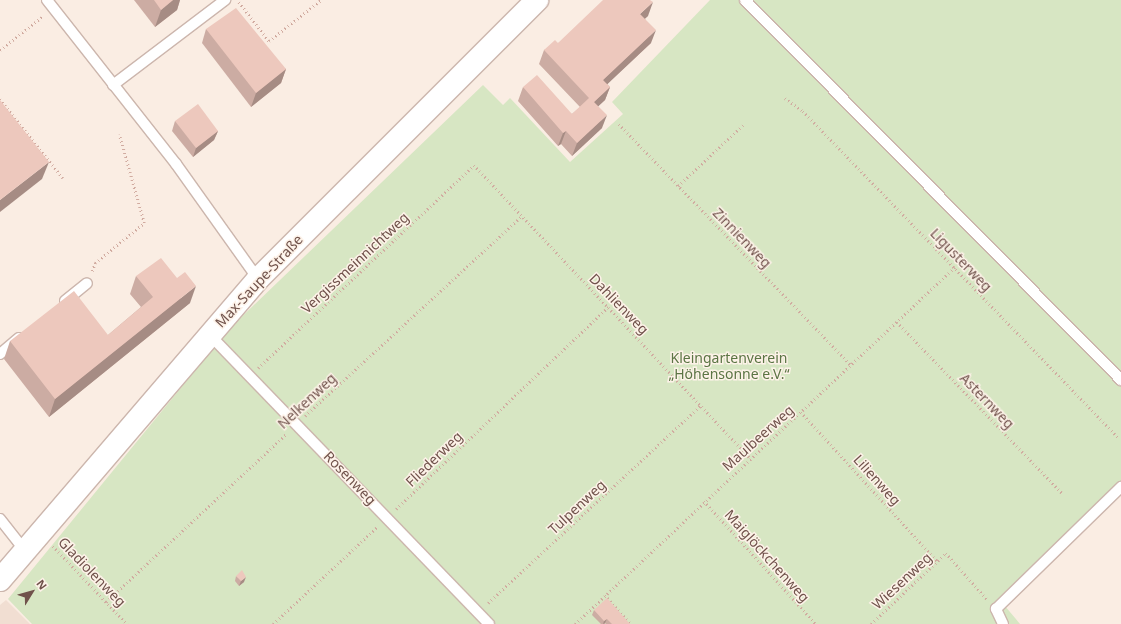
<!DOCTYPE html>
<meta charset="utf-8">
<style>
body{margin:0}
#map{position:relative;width:1121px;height:624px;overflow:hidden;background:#faede3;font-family:"Noto Sans",sans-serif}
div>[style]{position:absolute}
.residential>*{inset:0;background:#f1ded2}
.green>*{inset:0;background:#d7e6c3}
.path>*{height:2.5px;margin-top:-1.25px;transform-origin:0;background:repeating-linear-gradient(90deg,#d1aba0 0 1px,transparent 0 4px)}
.roads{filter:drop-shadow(1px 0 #ccb6ad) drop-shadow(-1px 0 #ccb6ad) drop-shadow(0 1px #ccb6ad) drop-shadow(0 -1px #ccb6ad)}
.service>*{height:10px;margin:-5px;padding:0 5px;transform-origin:5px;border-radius:5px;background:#fff}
.tertiary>*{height:22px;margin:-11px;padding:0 11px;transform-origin:11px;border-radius:11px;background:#fff}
.wall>*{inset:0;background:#ccaca3}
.shaded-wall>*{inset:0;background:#a68c84}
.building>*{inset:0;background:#edc8bd}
span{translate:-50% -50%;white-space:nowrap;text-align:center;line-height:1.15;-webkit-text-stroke:3px #fdf2e8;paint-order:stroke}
.street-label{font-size:14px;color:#70524b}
.park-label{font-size:14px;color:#5b7544}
.north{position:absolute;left:12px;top:572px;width:40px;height:40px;-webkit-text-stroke:3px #fdf2e8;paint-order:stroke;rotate:53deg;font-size:11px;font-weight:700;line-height:16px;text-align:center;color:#70524b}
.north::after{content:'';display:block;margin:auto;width:14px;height:18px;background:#70524b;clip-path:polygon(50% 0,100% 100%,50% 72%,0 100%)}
</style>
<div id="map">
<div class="residential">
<i style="clip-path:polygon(6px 600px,30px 624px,0 624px,0 605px)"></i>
</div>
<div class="green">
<i style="clip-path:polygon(710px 0,1121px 0,1121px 482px,999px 599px,1020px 624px,32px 624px,8px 599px,229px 329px,483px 85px,503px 105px,510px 98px,570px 162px,623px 114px,612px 102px)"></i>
</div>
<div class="path">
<i style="left:239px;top:2px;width:49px;rotate:52.4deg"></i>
<i style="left:269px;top:41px;width:66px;rotate:-38.3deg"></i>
<i style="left:0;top:50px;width:55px;rotate:-38.3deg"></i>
<i style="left:785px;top:98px;width:22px;rotate:36deg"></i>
<i style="left:803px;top:111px;width:455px;rotate:46deg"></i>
<i style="left:0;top:99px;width:101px;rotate:51.4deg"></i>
<i style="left:619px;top:124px;width:335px;rotate:46.1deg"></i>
<i style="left:678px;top:186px;width:89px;rotate:-43.2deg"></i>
<i style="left:92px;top:271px;width:9px;rotate:-69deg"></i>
<i style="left:95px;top:263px;width:63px;rotate:-39.2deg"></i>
<i style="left:144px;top:223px;width:92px;rotate:-105.7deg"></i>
<i style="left:897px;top:322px;width:239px;rotate:46deg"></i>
<i style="left:258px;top:368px;width:296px;rotate:-43.2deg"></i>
<i style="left:474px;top:165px;width:403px;rotate:46.7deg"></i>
<i style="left:801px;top:412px;width:203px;rotate:47.6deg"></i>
<i style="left:305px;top:416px;width:295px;rotate:-42.7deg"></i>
<i style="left:704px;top:501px;width:166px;rotate:47.7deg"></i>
<i style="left:396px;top:509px;width:293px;rotate:-43.6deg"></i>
<i style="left:53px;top:546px;width:108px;rotate:46.5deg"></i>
<i style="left:605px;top:595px;width:39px;rotate:48deg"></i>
<i style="left:106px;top:602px;width:248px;rotate:-43deg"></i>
<i style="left:488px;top:603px;width:291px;rotate:-42.9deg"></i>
<i style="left:273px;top:624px;width:142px;rotate:-43deg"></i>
<i style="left:575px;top:624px;width:521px;rotate:-43.21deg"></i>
<i style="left:871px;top:624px;width:103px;rotate:-43.4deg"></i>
<i style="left:946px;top:553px;width:62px;rotate:48.3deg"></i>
</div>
<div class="roads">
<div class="service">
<i style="left:47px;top:0;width:209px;rotate:51.8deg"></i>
<i style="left:176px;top:164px;width:141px;rotate:54.5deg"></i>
<i style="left:745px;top:0;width:535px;rotate:45.3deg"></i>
<i style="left:113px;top:85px;width:141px;rotate:-37.2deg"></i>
<i style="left:65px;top:301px;width:28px;rotate:-39deg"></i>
<i style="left:209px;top:334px;width:403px;rotate:46deg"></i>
<i style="left:0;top:354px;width:25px;rotate:-40deg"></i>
<i style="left:0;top:519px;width:42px;rotate:51.8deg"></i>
<i style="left:1003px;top:624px;width:17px;rotate:-115deg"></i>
<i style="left:996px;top:609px;width:175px;rotate:-44.3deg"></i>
</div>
<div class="tertiary">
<i style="left:0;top:580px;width:396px;rotate:-49.4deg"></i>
<i style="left:258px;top:279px;width:395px;rotate:-45deg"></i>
</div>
</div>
<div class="wall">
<i style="clip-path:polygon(134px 0,180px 0,177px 10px,155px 27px)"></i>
<i style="clip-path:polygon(648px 16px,645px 18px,651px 43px,607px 84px,610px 87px,605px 100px,598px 106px,602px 128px,572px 156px,561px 144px,558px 146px,518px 101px,523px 87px,572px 114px,580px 107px,539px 64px,544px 50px,558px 43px)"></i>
<i style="clip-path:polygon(206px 29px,286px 69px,281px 83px,251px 107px,202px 43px)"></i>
<i style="clip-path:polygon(175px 121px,218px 131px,214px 140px,193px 157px,172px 131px)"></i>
<i style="clip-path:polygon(136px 276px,190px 303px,49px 417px,4px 359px,10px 341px,108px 335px,141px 307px,130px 294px)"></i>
<i style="clip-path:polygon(236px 576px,244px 582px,239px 586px,235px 581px)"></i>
<i style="clip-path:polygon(594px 610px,630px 624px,606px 624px,605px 623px,605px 624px,601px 624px,592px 615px)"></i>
</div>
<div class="shaded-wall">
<i style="clip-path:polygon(173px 0,180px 0,177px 10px,155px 27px,161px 10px)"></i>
<i style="clip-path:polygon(653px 2px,648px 16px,636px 27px,640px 14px)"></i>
<i style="clip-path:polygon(656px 30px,651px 43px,598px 93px,603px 80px)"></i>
<i style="clip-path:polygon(286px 69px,281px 83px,251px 107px,256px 93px)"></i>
<i style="clip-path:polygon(610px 87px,605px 100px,589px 115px,594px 102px)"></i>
<i style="clip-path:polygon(607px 115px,602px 128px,572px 156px,577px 143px)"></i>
<i style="clip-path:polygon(218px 131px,214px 140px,193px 157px,196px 148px)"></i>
<i style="clip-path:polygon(566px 131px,561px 144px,558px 146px,563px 133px)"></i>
<i style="clip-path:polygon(49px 162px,42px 179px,0 212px,0 200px)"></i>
<i style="clip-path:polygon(196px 286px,190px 303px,49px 417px,55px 399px)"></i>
<i style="clip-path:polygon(246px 577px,244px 582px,239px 586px,241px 581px)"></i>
<i style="clip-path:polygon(607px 619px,605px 623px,603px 624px,604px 621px)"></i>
</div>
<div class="building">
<i style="clip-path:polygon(154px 0,173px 0,161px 10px)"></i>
<i style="clip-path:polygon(603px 0,650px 0,653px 2px,640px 14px,656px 30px,603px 80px,610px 87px,594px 102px,607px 115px,577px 143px,566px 131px,563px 133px,523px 87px,537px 75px,572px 114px,589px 98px,544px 50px,555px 40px,558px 43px)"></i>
<i style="clip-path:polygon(236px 8px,286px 69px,256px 93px,206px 29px)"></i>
<i style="clip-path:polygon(0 100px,49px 162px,0 200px)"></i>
<i style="clip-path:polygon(198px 104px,218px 131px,196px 148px,175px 121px)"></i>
<i style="clip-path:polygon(161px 258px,177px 278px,185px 272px,196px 286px,55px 399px,10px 341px,74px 291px,108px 335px,153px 297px,136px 276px)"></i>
<i style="clip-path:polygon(242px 570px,246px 577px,241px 581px,236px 576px)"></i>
<i style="clip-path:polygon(607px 598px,630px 624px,612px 624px,607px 619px,604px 621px,594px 610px)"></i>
</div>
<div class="street-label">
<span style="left:742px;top:238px;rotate:46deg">Zinnienweg</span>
<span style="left:961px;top:260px;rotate:46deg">Ligusterweg</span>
<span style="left:355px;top:263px;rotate:-43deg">Vergissmeinnichtweg</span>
<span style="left:259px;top:281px;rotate:-47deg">Max-Saupe-Straße</span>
<span style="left:619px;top:304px;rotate:46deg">Dahlienweg</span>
<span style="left:307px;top:401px;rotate:-43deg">Nelkenweg</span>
<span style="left:987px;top:401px;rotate:46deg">Asternweg</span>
<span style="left:758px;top:438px;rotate:-42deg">Maulbeerweg</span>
<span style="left:434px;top:459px;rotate:-44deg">Fliederweg</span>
<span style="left:350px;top:478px;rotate:46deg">Rosenweg</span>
<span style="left:877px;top:480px;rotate:48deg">Lilienweg</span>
<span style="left:577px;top:507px;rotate:-43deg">Tulpenweg</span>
<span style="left:767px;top:556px;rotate:48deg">Maiglöckchenweg</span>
<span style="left:92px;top:572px;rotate:46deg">Gladiolenweg</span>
<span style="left:902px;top:581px;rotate:-43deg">Wiesenweg</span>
</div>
<div class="park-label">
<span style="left:729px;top:366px">Kleingartenverein<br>„Höhensonne e.V.“</span>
</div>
<div class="north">N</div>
</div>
